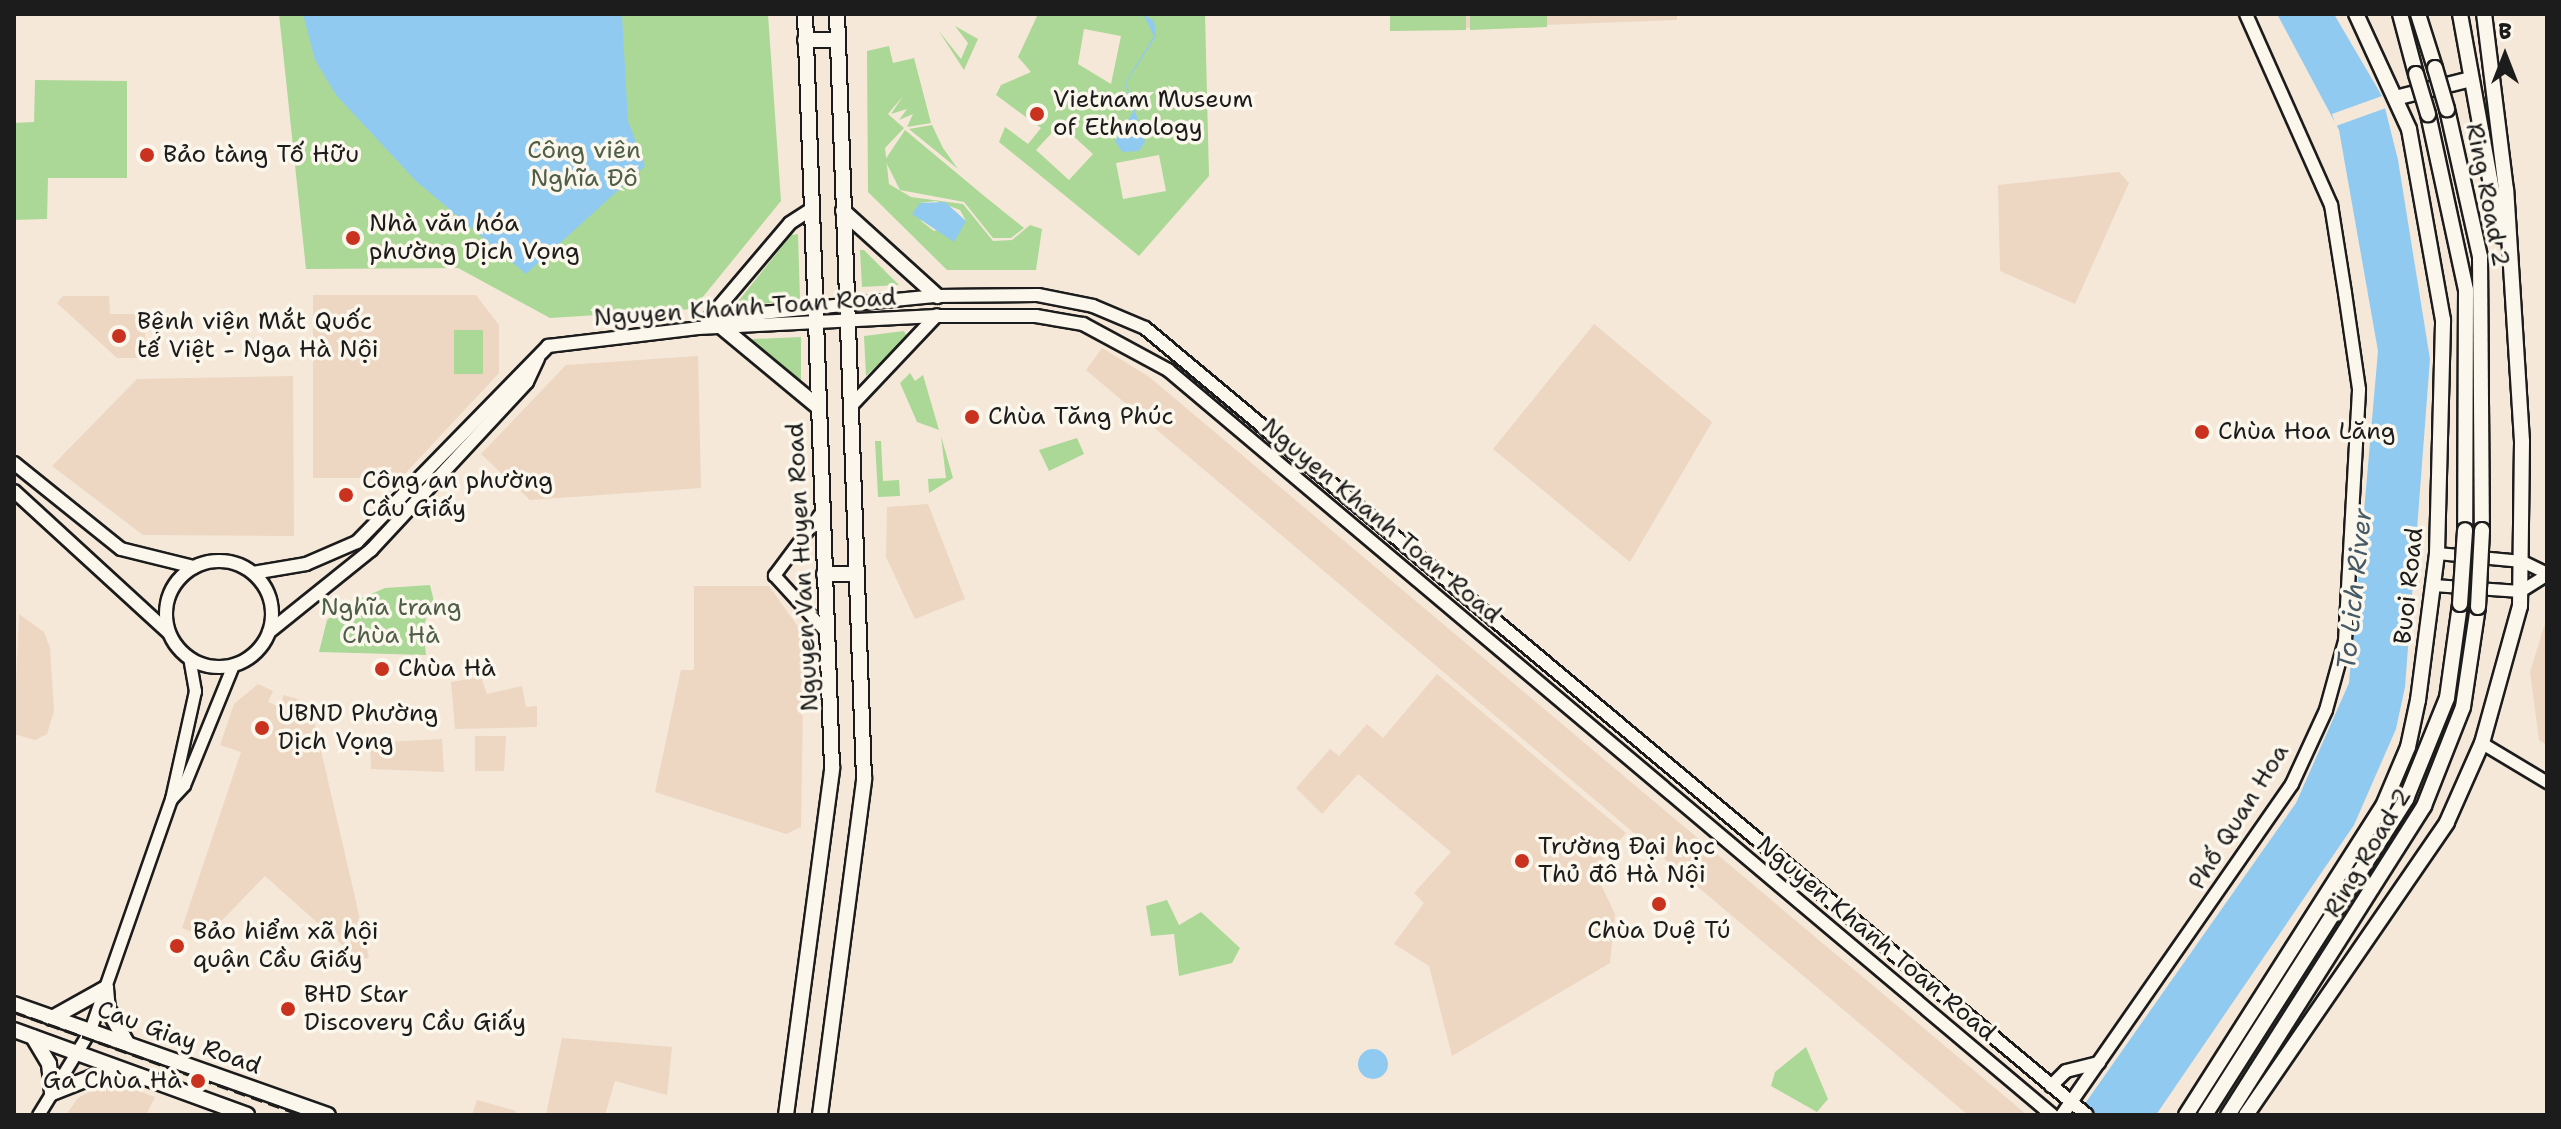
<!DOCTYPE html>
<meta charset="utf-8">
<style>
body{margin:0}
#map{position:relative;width:2561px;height:1129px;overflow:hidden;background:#f5e8d9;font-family:"Shantell Sans",sans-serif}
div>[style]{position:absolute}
.built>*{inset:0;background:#edd6c2}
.green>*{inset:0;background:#abd896}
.water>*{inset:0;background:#91caf0}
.round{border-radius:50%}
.pier>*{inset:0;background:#f5e8d9}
.roads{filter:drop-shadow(2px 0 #1c1c1c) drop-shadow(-2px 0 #1c1c1c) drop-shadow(0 2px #1c1c1c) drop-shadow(0 -2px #1c1c1c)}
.tertiary>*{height:11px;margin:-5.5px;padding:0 5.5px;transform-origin:5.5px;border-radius:5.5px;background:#fbf7ec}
.secondary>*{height:12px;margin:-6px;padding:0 6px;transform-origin:6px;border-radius:6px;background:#fbf7ec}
.secondary>.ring{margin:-6px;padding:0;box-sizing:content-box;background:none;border:12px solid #fbf7ec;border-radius:50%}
.primary>*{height:14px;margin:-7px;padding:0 7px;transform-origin:7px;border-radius:7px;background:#fbf7ec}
.trunk>*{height:14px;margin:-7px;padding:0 7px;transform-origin:7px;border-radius:7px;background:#fbf7ec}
.rail>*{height:3px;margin-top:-1.5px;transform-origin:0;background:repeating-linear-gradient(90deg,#1c1c1c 0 12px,transparent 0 18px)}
.bridges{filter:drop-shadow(2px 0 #1c1c1c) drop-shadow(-2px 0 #1c1c1c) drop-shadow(0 2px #1c1c1c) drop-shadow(0 -2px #1c1c1c)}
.trunk-bridge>*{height:14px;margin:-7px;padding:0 7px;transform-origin:7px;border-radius:7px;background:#fbf7ec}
.dots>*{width:22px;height:22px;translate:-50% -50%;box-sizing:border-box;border:4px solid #fbf7ec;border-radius:50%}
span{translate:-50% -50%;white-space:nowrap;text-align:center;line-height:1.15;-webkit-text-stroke:7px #fbf7ec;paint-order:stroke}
.poi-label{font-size:24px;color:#1c1c1c}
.left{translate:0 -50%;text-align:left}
.right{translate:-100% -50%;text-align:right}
.park-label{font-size:24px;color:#4e5e47}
.street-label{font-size:24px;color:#1c1c1c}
.water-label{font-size:26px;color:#455966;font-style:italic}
.frame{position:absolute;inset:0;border:16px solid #1c1c1c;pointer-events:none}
.north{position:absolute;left:2465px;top:16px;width:80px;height:80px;-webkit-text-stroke:6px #fbf7ec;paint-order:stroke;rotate:0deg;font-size:22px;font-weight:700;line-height:32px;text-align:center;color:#1c1c1c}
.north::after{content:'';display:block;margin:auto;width:28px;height:36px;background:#1c1c1c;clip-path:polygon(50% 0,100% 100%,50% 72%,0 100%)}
</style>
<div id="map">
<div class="built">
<i style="clip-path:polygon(1390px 14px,1677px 14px,1677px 20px,1390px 31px)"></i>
<i style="clip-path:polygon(2119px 172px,2129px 183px,2075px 304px,2000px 271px,1998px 185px)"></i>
<i style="clip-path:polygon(313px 295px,476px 295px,499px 325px,499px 373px,401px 478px,313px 478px)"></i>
<i style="clip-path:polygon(63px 296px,109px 296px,110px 314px,145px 314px,145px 358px,117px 358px,57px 303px)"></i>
<i style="clip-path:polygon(1594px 324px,1712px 422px,1630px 562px,1493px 449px)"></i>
<i style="clip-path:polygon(1102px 348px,1148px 376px,2027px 1115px,1968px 1115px,1086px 370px)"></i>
<i style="clip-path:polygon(698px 356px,701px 488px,530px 500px,481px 454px,566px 365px)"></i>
<i style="clip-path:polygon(293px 376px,294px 536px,143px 535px,52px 466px,137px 379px)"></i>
<i style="clip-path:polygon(928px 504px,965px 599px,915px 619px,886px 557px,887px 507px)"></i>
<i style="clip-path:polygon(694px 586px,769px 586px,804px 635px,801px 827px,786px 834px,655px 792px,681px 670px,694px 670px)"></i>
<i style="clip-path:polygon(19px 614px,44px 632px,50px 648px,54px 711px,47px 734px,35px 740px,14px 734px)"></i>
<i style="clip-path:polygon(2547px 617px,2547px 745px,2539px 740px,2530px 672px)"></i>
<i style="clip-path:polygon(1437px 674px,1626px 833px,1594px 870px,1615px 914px,1610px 963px,1452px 1056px,1429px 966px,1394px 944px,1424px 903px,1414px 893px,1451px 852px,1358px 774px,1322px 814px,1296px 788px,1330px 749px,1339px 756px,1367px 724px,1383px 738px)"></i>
<i style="clip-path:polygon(481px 677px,487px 694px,522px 686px,526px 707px,537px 706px,537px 727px,455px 729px,451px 682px)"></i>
<i style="clip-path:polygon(258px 684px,273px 691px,268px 702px,279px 707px,284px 695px,310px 703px,369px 958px,358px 959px,265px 876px,206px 937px,182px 928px,241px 752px,220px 745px,234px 704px)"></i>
<i style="clip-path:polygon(475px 736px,506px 736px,504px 771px,475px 771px)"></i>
<i style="clip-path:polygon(442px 739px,444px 772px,371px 769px,370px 743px)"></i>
<i style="clip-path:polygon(562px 1038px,672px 1047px,667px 1095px,615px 1081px,605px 1115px,546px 1115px)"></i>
<i style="clip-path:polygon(104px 1084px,119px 1084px,155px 1097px,146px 1115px,66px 1115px,78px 1098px)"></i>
<i style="clip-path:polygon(477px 1100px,516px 1111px,515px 1115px,472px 1115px)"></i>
</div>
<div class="green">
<i style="clip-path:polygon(279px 14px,768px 14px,781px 201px,693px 309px,550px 318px,458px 268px,306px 269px)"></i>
<i style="clip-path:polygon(evenodd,1038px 14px,1205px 14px,1209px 176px,1139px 256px,999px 142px,1005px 127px,1028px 144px,1041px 128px,996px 95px,1001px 85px,1031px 72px,1018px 57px,1038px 14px,1084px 29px,1121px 36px,1111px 84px,1078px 64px,1084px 29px,1038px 14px,1060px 124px,1093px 154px,1069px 180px,1036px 150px,1060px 124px,1038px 14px,1159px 155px,1166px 191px,1123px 199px,1116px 163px,1159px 155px)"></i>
<i style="clip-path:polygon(1390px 14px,1466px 14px,1466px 30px,1390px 31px)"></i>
<i style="clip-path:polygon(1470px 14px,1547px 14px,1547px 27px,1470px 30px)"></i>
<i style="clip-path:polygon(955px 26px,978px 39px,964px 70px,938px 30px,961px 59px,968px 43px)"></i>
<i style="clip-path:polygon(evenodd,889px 46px,893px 63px,914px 58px,931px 123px,907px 127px,913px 114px,899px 120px,907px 109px,891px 114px,903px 96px,888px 114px,904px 128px,885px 148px,889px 184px,911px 197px,963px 204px,993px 241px,1012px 240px,1030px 225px,1042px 229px,1036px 270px,947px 270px,868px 192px,867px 51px,889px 46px,936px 201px,960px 210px,966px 221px,934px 231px,921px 221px,920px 203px,936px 201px)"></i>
<i style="clip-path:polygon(35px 80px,127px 81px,127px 178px,48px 178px,47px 219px,14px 220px,14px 123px,34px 122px)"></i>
<i style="clip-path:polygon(932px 125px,943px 148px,958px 169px,909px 129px)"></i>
<i style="clip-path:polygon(905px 130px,983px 195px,1024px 228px,1011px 238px,993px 238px,964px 202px,900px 190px,885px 160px)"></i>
<i style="clip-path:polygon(798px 234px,800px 299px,733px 308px,791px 235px)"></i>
<i style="clip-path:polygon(860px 250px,864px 250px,899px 285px,862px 287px)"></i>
<i style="clip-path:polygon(454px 330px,483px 330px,483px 374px,454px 374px)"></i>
<i style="clip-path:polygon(904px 331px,907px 337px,866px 376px,864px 336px)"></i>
<i style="clip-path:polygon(801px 337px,801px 386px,750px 341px,753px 339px)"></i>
<i style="clip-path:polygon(910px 373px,915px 381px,923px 375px,939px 430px,917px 422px,900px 383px)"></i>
<i style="clip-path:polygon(941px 436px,953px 478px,929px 493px,928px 479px,946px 478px)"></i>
<i style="clip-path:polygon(1077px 438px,1084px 454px,1049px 471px,1039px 450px)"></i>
<i style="clip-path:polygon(875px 441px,881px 441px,883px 481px,899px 480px,900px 496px,878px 497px)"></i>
<i style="clip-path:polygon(430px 585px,437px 614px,427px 616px,423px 628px,426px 655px,319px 652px,327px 620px,348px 604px,385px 588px)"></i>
<i style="clip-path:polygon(1167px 900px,1179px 925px,1201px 912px,1240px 948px,1232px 963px,1179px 976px,1174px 934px,1151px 936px,1146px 906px)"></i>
<i style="clip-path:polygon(1806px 1047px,1828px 1099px,1817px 1112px,1771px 1086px,1775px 1072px)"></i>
</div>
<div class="water">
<i style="clip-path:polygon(303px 14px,622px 14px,628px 121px,645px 166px,526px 274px,416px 181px,336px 95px,315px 60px)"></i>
<i style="clip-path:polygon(1143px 14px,1154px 21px,1156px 36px,1126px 83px,1145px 142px,1139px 151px,1122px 152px,1115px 141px,1133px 112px,1125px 83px,1154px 36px)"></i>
<i style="clip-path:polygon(2277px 14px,2334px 14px,2382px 96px,2398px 160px,2430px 359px,2405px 687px,2396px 729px,2354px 825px,2156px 1115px,2077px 1115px,2296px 803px,2349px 683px,2378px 351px,2339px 130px)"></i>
<i style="clip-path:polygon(945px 202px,966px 221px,954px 242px,912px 214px,920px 203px)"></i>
<i class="round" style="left:1358px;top:1049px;width:30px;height:30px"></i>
</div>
<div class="pier">
<i style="clip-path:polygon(2382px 96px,2386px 108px,2336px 126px,2332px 114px)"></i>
</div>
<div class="roads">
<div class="tertiary">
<i style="left:821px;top:512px;width:79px;rotate:126.7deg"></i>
<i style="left:774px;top:575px;width:79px;rotate:47.6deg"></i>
<i style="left:2437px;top:553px;width:85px;rotate:5.4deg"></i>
<i style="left:2522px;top:561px;width:28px;rotate:26deg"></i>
<i style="left:2433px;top:585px;width:87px;rotate:3.9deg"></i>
<i style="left:2520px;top:591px;width:32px;rotate:-32deg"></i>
<i style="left:2482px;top:743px;width:76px;rotate:31deg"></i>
<i style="left:171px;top:799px;width:19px;rotate:-47deg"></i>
<i style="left:184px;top:785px;width:130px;rotate:-67.8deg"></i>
<i style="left:38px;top:1115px;width:100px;rotate:-58.5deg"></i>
<i style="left:90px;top:1030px;width:245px;rotate:-70.7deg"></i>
<i style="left:171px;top:799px;width:111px;rotate:-77.5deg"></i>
<i style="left:195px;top:691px;width:34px;rotate:-100deg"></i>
</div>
<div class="secondary">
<i style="left:711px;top:318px;width:227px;rotate:-5.6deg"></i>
<i style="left:937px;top:296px;width:101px;rotate:-0.6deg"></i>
<i style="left:1038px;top:295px;width:56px;rotate:11.3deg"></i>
<i style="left:1093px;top:306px;width:56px;rotate:22.9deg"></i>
<i style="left:1145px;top:328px;width:1227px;rotate:39.88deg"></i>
<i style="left:707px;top:321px;width:128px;rotate:-49.7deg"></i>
<i style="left:790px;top:223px;width:24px;rotate:-33deg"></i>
<i style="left:851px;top:406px;width:125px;rotate:-46.6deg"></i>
<i style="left:14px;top:463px;width:137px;rotate:38.8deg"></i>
<i style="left:121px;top:549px;width:75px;rotate:13.9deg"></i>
<i style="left:14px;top:491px;width:209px;rotate:42.5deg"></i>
<i class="ring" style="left:166px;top:561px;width:94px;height:94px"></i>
<i style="left:253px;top:573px;width:54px;rotate:-9.6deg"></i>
<i style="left:306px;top:564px;width:56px;rotate:-23.3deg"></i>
<i style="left:357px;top:542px;width:274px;rotate:-45.7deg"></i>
<i style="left:548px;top:346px;width:151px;rotate:-6.8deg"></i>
<i style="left:698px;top:328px;width:239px;rotate:-2.9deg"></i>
<i style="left:937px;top:316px;width:99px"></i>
<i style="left:1036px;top:316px;width:48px;rotate:9.7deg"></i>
<i style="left:1083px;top:324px;width:97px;rotate:28.4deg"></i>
<i style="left:1168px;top:370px;width:1156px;rotate:40.12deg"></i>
<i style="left:269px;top:632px;width:131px;rotate:-38.8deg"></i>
<i style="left:371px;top:550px;width:229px;rotate:-47.1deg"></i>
<i style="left:527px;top:382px;width:26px;rotate:-65deg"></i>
<i style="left:2051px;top:1086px;width:21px;rotate:-45deg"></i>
<i style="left:2066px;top:1071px;width:34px;rotate:-14deg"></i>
<i style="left:2062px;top:1115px;width:403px;rotate:-55.2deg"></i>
<i style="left:2292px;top:784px;width:81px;rotate:-65.3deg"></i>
<i style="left:2326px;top:710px;width:72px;rotate:-74.6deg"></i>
<i style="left:2345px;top:641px;width:252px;rotate:-86.8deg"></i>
<i style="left:2359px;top:389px;width:97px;rotate:-98.3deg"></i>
<i style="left:2345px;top:293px;width:89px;rotate:-99deg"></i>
<i style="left:2331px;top:205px;width:209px;rotate:-114deg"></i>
</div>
<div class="primary">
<i style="left:2460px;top:14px;width:225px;rotate:79.7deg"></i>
<i style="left:805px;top:40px;width:32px"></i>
<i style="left:2399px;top:97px;width:74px;rotate:-14deg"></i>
<i style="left:843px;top:211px;width:127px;rotate:42.1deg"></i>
<i style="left:711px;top:318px;width:138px;rotate:39.7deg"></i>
<i style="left:824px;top:574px;width:31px"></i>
<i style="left:106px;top:988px;width:21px;rotate:85deg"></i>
<i style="left:108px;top:1009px;width:38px;rotate:61deg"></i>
<i style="left:14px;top:1004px;width:333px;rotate:19.5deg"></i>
<i style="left:52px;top:1018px;width:62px;rotate:-29.1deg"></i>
<i style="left:14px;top:1030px;width:248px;rotate:20deg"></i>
<i style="left:33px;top:1037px;width:31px;rotate:59deg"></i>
<i style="left:49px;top:1064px;width:29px;rotate:84deg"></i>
<i style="left:52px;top:1093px;width:68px;rotate:-21.6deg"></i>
<i style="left:786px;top:1115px;width:350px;rotate:-82.4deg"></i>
<i style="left:832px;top:768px;width:754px;rotate:-92.05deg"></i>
<i style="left:820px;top:1115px;width:339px;rotate:-82.5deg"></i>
<i style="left:864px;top:779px;width:765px;rotate:-92.02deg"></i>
<i style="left:2186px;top:1115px;width:366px;rotate:-57.5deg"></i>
<i style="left:2383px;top:806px;width:64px;rotate:-67deg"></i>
<i style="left:2408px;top:747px;width:48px;rotate:-78deg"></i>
<i style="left:2418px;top:700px;width:148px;rotate:-82.6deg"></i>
<i style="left:2437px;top:553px;width:233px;rotate:-88.5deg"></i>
<i style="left:2443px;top:320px;width:194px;rotate:-100.1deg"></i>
<i style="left:2409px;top:129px;width:127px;rotate:-114.7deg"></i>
<i style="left:2246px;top:1115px;width:355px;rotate:-55.5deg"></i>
<i style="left:2447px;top:822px;width:86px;rotate:-66.1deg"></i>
<i style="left:2482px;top:743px;width:142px;rotate:-74.5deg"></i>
<i style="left:2520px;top:606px;width:165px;rotate:-89.3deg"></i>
<i style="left:2522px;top:441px;width:252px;rotate:-93.6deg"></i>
<i style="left:2506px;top:190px;width:177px;rotate:-97.1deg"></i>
</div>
<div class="trunk">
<i style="left:2400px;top:14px;width:62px;rotate:75.1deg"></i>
<i style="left:2418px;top:14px;width:57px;rotate:72.5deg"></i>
<i style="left:2447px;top:109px;width:152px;rotate:77.4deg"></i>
<i style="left:2480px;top:257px;width:273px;rotate:89.6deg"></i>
<i style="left:2428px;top:114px;width:180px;rotate:77.8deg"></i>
<i style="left:2466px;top:290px;width:240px;rotate:90.2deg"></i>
<i style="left:2205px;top:1115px;width:375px;rotate:-57.5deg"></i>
<i style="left:2406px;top:799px;width:109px;rotate:-67.9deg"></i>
<i style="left:2447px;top:698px;width:95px;rotate:-82.1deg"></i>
<i style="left:2228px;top:1115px;width:366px;rotate:-57.6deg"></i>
<i style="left:2424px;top:806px;width:106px;rotate:-68.5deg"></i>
<i style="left:2463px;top:707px;width:101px;rotate:-81.5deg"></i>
</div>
</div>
<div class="rail">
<i style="left:14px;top:1012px;width:305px;rotate:19.7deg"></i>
</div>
<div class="bridges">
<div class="trunk-bridge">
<i style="left:2435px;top:68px;width:43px;rotate:73.7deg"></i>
<i style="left:2416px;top:74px;width:42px;rotate:73.3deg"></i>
<i style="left:2460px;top:604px;width:74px;rotate:-86.1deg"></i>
<i style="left:2478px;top:607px;width:77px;rotate:-87deg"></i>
</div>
</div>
<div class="dots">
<i style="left:1037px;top:114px;background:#c8321e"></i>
<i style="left:147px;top:155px;background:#c8321e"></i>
<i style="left:353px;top:238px;background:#c8321e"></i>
<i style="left:119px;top:336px;background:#c8321e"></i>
<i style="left:972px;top:417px;background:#c8321e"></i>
<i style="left:2202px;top:432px;background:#c8321e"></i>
<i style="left:346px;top:495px;background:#c8321e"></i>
<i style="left:382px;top:669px;background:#c8321e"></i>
<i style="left:262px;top:728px;background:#c8321e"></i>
<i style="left:1522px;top:861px;background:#c8321e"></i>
<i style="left:1659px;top:904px;background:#c8321e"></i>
<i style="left:177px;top:946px;background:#c8321e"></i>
<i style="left:288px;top:1009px;background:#c8321e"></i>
<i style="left:198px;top:1081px;background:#c8321e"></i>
</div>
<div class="poi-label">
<span class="left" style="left:1053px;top:114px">Vietnam Museum<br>of Ethnology</span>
<span class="left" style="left:163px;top:155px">Bảo tàng Tố Hữu</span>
<span class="left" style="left:369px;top:238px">Nhà văn hóa<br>phường Dịch Vọng</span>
<span class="left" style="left:137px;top:336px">Bệnh viện Mắt Quốc<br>tế Việt - Nga Hà Nội</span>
<span class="left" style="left:988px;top:417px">Chùa Tăng Phúc</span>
<span class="left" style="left:2218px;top:432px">Chùa Hoa Lăng</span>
<span class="left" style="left:362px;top:495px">Công an phường<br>Cầu Giấy</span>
<span class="left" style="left:398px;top:669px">Chùa Hà</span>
<span class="left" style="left:278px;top:728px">UBND Phường<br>Dịch Vọng</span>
<span class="left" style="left:1538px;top:861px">Trường Đại học<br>Thủ đô Hà Nội</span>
<span style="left:1659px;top:931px">Chùa Duệ Tú</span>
<span class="left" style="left:193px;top:946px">Bảo hiểm xã hội<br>quận Cầu Giấy</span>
<span class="left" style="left:304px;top:1009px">BHD Star<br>Discovery Cầu Giấy</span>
<span class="right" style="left:182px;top:1081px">Ga Chùa Hà</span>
</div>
<div class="park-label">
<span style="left:584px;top:165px">Công viên<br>Nghĩa Đô</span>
<span style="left:391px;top:622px">Nghĩa trang<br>Chùa Hà</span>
</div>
<div class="street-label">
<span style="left:2487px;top:195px;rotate:79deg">Ring Road 2</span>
<span style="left:745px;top:308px;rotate:-4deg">Nguyen Khanh Toan Road</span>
<span style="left:1381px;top:521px;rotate:40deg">Nguyen Khanh Toan Road</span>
<span style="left:803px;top:567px;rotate:-93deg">Nguyen Van Huyen Road</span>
<span style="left:2409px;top:586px;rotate:-84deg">Buoi Road</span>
<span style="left:2239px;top:817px;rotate:-58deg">Phố Quan Hoa</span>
<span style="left:2368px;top:853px;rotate:-59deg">Ring Road 2</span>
<span style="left:1876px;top:939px;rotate:40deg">Nguyen Khanh Toan Road</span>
<span style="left:179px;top:1038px;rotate:20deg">Cau Giay Road</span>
</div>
<div class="water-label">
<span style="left:2354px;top:589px;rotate:-84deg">To Lich River</span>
</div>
<div class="frame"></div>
<div class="north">B</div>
</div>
